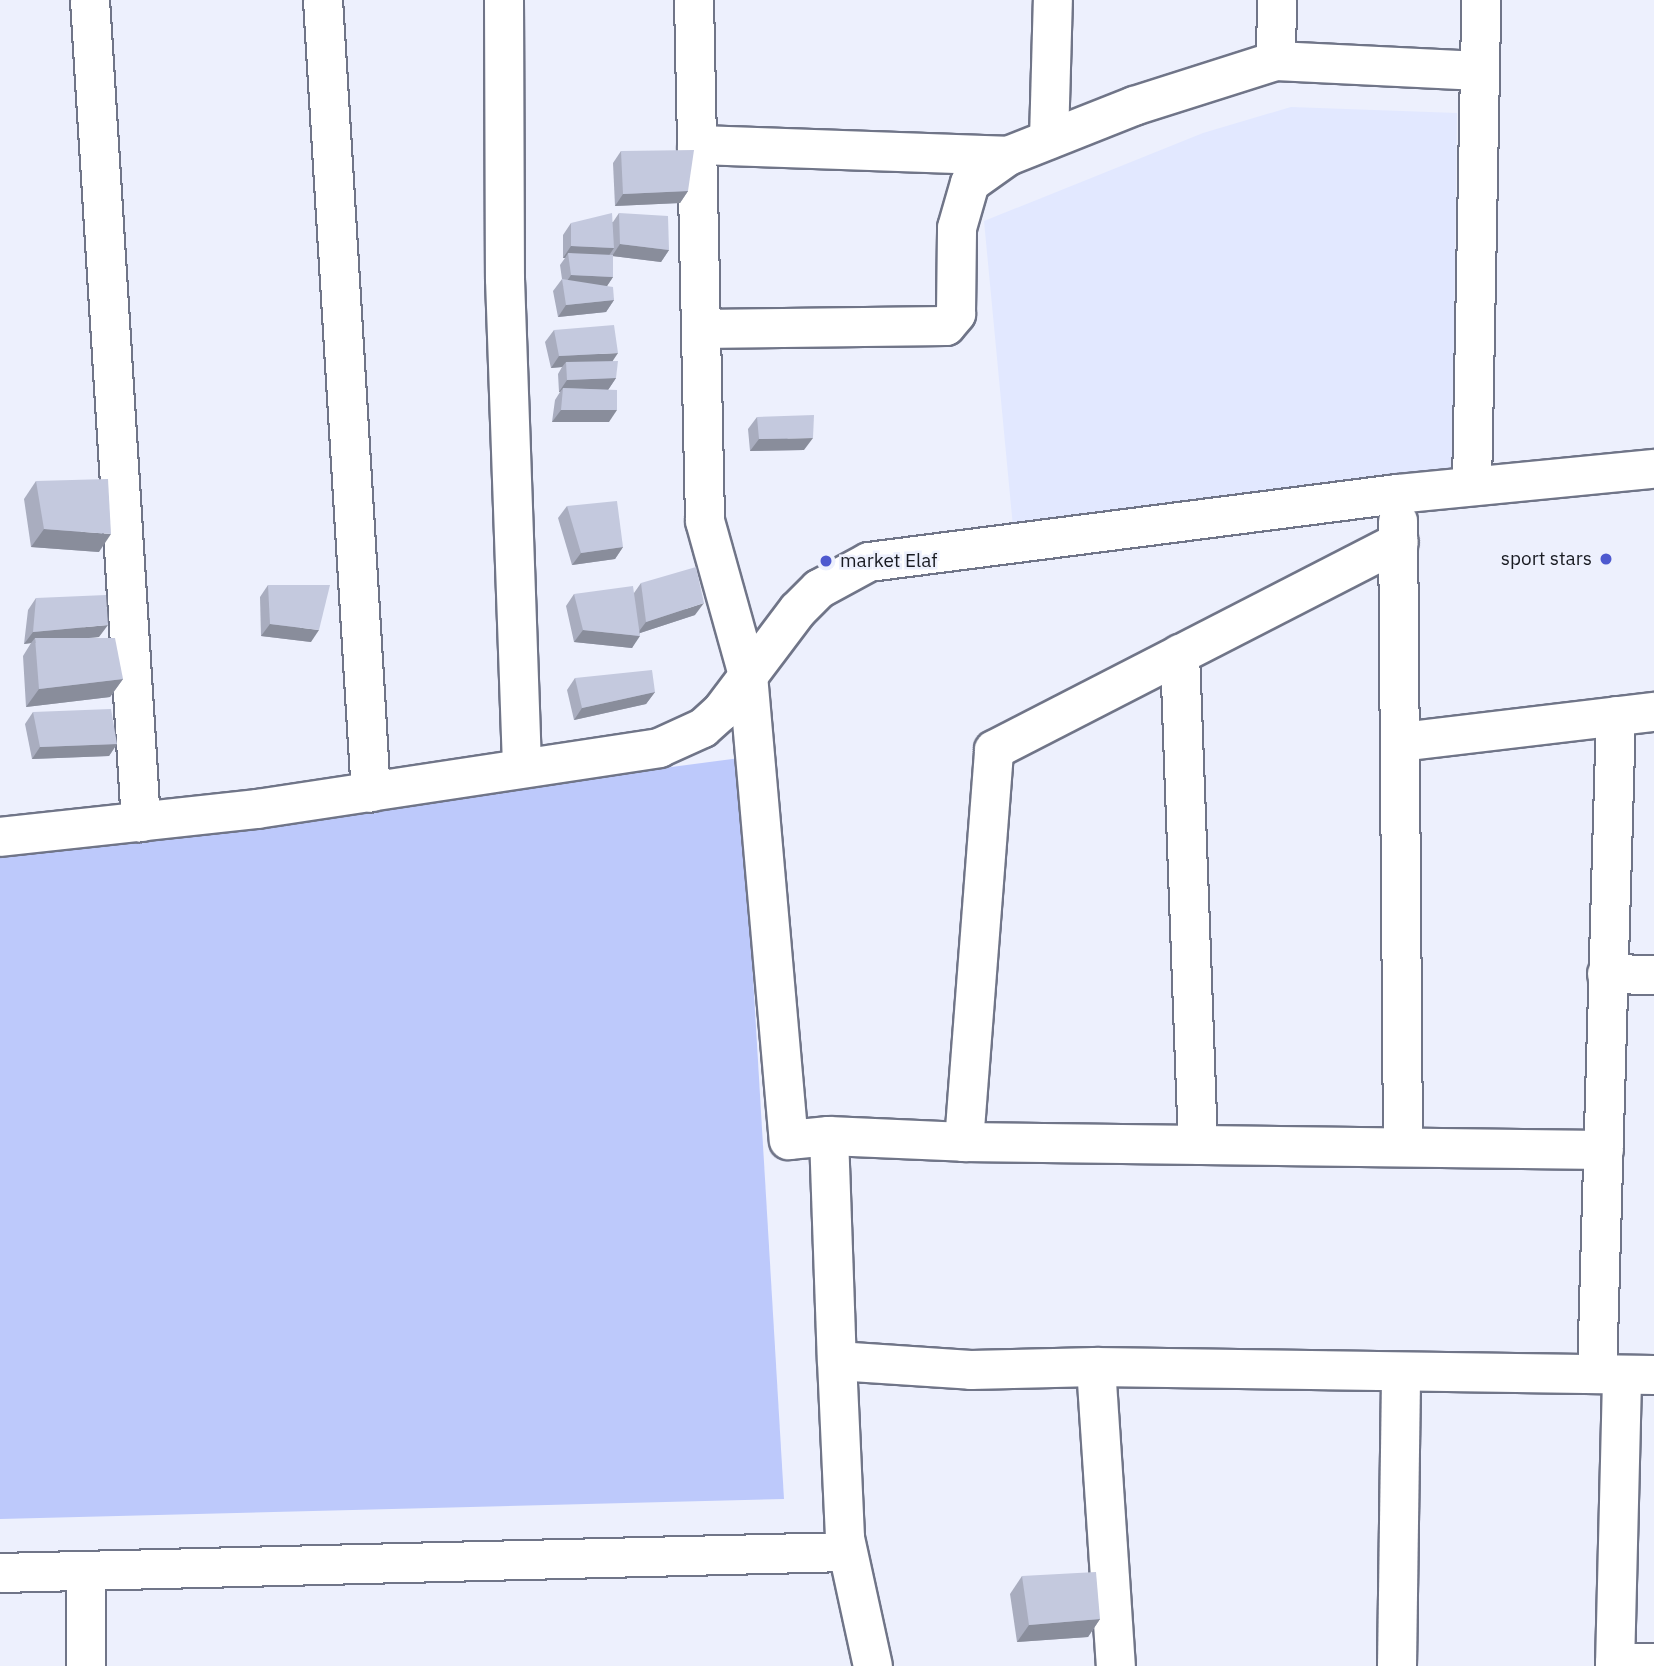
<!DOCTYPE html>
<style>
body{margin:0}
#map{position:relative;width:1654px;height:1666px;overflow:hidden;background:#edf0fd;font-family:"IBM Plex Sans",sans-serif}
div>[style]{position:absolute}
.built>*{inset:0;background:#e2e8ff}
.green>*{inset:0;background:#bdc9fb}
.roads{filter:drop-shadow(2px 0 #707588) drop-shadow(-2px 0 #707588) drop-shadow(0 2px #707588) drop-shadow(0 -2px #707588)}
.minor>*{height:38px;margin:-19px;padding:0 19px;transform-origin:19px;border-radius:19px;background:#fff}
.wall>*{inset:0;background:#a9adbf}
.shaded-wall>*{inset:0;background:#898d9b}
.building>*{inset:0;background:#c4c9de}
.dots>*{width:19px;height:19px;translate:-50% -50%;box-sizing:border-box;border:4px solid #edf0fd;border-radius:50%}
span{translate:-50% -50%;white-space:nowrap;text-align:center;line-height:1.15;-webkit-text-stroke:5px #edf0fd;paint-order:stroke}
.poi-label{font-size:19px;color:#191b22}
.right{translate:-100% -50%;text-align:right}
.left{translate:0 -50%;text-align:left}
</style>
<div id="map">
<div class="built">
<i style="clip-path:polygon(1291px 107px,1457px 113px,1452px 479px,1013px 527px,984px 221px,1203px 133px)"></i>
</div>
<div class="green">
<i style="clip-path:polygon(740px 758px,784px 1499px,0 1519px,0 855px)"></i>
</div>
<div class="roads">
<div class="minor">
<i style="left:90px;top:0;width:824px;rotate:86.45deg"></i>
<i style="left:323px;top:0;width:794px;rotate:86.54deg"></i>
<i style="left:504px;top:0;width:279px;rotate:89.8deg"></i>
<i style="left:505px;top:279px;width:489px;rotate:88deg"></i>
<i style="left:694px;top:0;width:521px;rotate:88.79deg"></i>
<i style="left:705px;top:521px;width:160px;rotate:74.4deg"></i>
<i style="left:748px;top:675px;width:467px;rotate:85deg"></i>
<i style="left:789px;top:1140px;width:40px;rotate:-5.7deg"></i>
<i style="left:829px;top:1136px;width:135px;rotate:2.5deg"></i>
<i style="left:964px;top:1142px;width:640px;rotate:0.72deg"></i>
<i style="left:1276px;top:61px;width:61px;rotate:-89.1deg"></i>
<i style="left:1049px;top:139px;width:139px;rotate:-88.4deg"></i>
<i style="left:697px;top:145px;width:311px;rotate:2deg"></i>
<i style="left:1008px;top:156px;width:136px;rotate:-21.6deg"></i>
<i style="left:1134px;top:106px;width:149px;rotate:-17.6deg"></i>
<i style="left:1276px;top:61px;width:204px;rotate:2.8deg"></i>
<i style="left:701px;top:329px;width:245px;rotate:-0.7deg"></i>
<i style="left:946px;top:326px;width:16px;rotate:-50deg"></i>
<i style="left:956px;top:314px;width:86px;rotate:-89.3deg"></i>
<i style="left:957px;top:228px;width:47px;rotate:-73.9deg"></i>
<i style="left:970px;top:183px;width:47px;rotate:-35.4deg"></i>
<i style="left:1472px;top:486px;width:486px;rotate:-88.9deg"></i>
<i style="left:1398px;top:521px;width:626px;rotate:89.54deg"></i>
<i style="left:1180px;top:654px;width:491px;rotate:87.9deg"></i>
<i style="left:1401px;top:742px;width:255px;rotate:-6.8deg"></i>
<i style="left:0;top:837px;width:259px;rotate:-6.2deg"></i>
<i style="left:257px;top:809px;width:407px;rotate:-8.6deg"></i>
<i style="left:659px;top:748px;width:48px;rotate:-24.4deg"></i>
<i style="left:703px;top:728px;width:24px;rotate:-42deg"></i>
<i style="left:721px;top:712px;width:128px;rotate:-53deg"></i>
<i style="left:798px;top:610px;width:30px;rotate:-45deg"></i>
<i style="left:819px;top:589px;width:57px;rotate:-28.4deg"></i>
<i style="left:869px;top:562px;width:532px;rotate:-7.34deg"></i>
<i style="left:1397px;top:494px;width:258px;rotate:-5.6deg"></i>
<i style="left:1607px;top:974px;width:47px;rotate:1.2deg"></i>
<i style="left:829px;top:1136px;width:225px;rotate:88deg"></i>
<i style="left:837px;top:1361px;width:134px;rotate:3.8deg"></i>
<i style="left:971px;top:1370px;width:125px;rotate:-1.4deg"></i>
<i style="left:1096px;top:1367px;width:558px;rotate:0.82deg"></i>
<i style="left:964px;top:1142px;width:393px;rotate:-85.6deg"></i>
<i style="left:994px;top:750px;width:455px;rotate:-27.2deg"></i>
<i style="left:837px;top:1361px;width:177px;rotate:87.4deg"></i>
<i style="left:845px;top:1538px;width:131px;rotate:77.7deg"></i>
<i style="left:1096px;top:1367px;width:300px;rotate:86.2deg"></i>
<i style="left:1597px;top:1374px;width:658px;rotate:-88.35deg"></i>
<i style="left:86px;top:1571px;width:95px;rotate:90deg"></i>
<i style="left:0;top:1573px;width:847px;rotate:-1.42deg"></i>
<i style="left:1615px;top:1663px;width:39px"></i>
<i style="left:1397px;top:1666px;width:293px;rotate:-89.2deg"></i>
<i style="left:1615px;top:1666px;width:291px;rotate:-88.6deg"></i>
</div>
</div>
<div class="wall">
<i style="clip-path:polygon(621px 151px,688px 191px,680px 203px,615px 206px,613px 163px)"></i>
<i style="clip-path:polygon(619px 213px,669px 250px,661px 262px,613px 256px,613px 277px,607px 286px,614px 300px,606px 312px,558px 317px,553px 291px,562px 279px,560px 265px,565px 258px,563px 258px,563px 235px,571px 223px,613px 222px)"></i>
<i style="clip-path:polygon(554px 330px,613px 361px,616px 378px,608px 390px,609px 422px,552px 422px,555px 400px,560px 392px,559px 392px,558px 374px,562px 367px,551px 368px,545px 342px)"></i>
<i style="clip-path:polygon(757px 417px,804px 450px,750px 451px,748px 429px)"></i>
<i style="clip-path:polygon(36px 481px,99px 552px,31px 547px,24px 499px)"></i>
<i style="clip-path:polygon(567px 506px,623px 547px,615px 559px,572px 565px,558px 518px)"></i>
<i style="clip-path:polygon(641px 583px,695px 615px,640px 633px,632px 648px,574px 642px,566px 606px,574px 594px,634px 593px)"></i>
<i style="clip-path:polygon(268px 585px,311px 642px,261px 636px,260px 597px)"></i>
<i style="clip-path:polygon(36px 598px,99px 637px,87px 638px,123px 679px,110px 697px,26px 707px,23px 656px,31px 643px,24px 644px,28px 610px)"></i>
<i style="clip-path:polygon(575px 678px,655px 692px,646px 704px,574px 720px,567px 690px)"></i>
<i style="clip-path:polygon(33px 712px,117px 744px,109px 756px,32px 759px,25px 724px)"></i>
<i style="clip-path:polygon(1022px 1576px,1100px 1619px,1088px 1637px,1017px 1642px,1010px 1594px)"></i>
</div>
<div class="shaded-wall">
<i style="clip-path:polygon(688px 191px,680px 203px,615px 206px,623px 194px)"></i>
<i style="clip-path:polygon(620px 244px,669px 250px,661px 262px,612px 256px)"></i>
<i style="clip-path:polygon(571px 246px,614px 248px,606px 260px,568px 253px,565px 258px,563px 258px)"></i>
<i style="clip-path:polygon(571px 275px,613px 277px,605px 289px,563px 287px)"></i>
<i style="clip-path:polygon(614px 300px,606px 312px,558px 317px,566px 305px)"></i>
<i style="clip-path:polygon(618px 353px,610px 365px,566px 362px,562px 367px,551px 368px,559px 356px)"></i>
<i style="clip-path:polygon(616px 378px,608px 390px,563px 388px,560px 392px,559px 392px,567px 380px)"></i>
<i style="clip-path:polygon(561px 410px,617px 410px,609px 422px,552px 422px)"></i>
<i style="clip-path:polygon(813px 438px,804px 450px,750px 451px,759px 439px)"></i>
<i style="clip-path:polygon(44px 529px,111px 534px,99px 552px,31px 547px)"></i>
<i style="clip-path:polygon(623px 547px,615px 559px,572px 565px,581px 553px)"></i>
<i style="clip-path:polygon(704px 603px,695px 615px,637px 634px,646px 622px)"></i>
<i style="clip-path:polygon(270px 624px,319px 630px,311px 642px,261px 636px)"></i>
<i style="clip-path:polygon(108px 625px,99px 637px,35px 643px,35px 638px,31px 643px,24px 644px,33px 632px)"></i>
<i style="clip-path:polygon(583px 630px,640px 636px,632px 648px,574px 642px)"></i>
<i style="clip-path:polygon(123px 679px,110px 697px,26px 707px,39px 689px)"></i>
<i style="clip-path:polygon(655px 692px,646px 704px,574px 720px,582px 708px)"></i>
<i style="clip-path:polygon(117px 744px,109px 756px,32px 759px,40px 747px)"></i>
<i style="clip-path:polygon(1100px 1619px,1088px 1637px,1017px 1642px,1029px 1625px)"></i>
</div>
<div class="building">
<i style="clip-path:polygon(694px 150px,688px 191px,623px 194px,621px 151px)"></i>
<i style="clip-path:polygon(612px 213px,614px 248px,571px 246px,571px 223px)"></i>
<i style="clip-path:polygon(619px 213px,668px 216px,669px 250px,620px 244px)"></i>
<i style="clip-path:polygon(568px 253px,613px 255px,613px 277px,571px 275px)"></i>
<i style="clip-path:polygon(562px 279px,613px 287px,614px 300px,566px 305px)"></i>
<i style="clip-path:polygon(614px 325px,618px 353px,559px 356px,554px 330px)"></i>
<i style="clip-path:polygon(618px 361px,616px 378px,567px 380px,566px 362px)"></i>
<i style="clip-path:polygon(563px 388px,617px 390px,617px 410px,561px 410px)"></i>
<i style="clip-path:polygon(814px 415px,813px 438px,759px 439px,757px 417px)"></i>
<i style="clip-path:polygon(108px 479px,111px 534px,44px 529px,36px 481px)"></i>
<i style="clip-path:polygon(617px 501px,623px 547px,581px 553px,567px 506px)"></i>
<i style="clip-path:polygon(696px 567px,704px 603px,646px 622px,641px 583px)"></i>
<i style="clip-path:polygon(268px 585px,330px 585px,319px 630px,270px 624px)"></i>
<i style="clip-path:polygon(633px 586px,640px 636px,583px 630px,574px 594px)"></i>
<i style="clip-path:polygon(106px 595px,108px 625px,33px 632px,36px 598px)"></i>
<i style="clip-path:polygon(35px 638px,115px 638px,123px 679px,39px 689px)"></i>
<i style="clip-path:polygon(652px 670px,655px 692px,582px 708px,575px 678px)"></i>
<i style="clip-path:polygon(111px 709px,117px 744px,40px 747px,33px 712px)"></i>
<i style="clip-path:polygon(1096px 1572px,1100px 1619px,1029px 1625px,1022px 1576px)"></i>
</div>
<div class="dots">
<i style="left:1606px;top:559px;background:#4e59cf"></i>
<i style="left:826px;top:561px;background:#4e59cf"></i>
</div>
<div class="poi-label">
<span class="right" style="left:1592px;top:559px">sport stars</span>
<span class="left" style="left:840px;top:561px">market Elaf</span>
</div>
</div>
